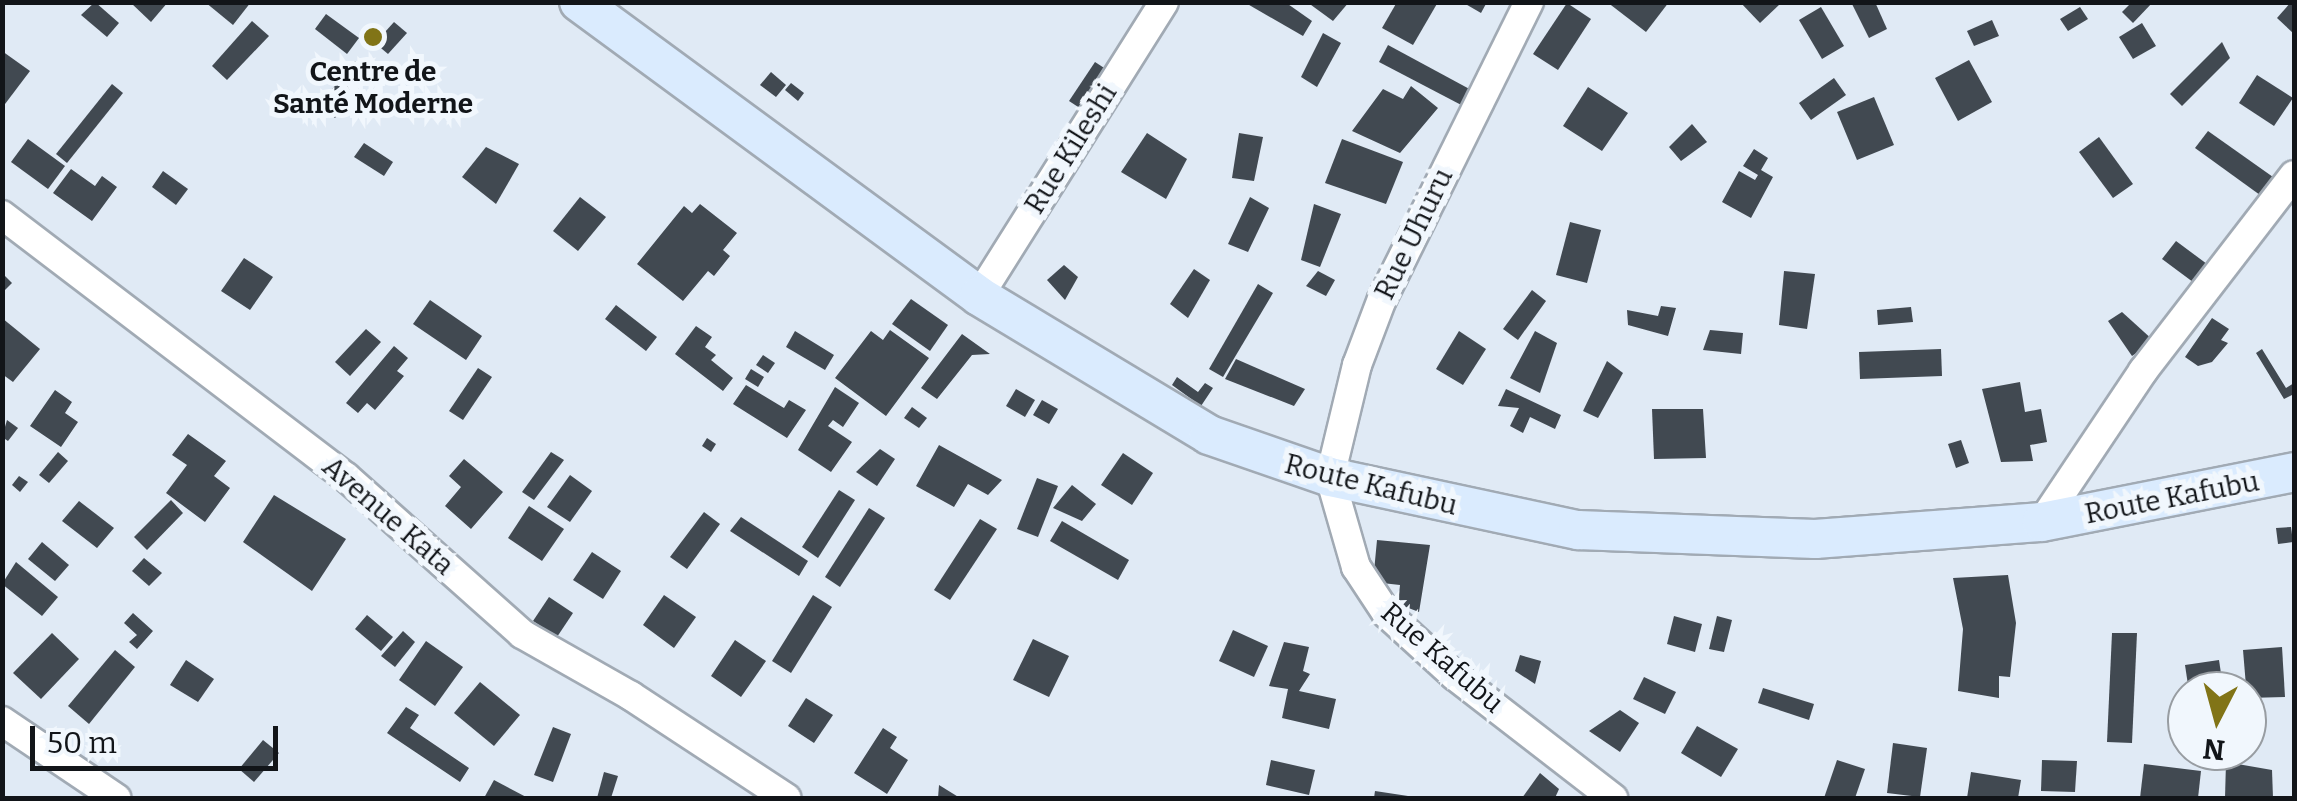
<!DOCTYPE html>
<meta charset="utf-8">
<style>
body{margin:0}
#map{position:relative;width:2297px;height:801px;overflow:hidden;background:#e0eaf5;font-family:Bitter,serif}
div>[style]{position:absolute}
.building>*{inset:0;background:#414951}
.roads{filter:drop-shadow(2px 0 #a1aab4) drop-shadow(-2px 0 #a1aab4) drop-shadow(0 2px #a1aab4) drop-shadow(0 -2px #a1aab4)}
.minor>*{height:28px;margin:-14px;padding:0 14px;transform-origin:14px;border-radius:14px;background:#fff}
.secondary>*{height:38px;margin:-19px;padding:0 19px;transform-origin:19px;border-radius:19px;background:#daebfe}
.dots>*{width:28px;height:28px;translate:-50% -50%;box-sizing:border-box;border:5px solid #f1f7fd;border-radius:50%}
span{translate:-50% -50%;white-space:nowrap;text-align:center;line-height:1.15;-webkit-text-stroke:10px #f1f7fd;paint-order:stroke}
.poi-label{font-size:28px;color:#121519;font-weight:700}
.street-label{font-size:28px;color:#121519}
.frame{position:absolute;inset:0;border:5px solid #121519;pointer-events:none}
.north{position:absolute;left:2167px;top:671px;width:100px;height:100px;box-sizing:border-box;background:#f1f7fd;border:2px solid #989da2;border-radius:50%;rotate:186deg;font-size:28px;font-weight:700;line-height:40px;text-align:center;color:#121519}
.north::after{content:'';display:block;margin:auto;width:35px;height:45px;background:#817417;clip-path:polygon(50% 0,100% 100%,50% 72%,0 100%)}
.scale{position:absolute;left:30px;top:726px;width:248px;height:45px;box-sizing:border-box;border:5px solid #121519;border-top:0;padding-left:12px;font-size:30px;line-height:35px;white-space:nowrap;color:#121519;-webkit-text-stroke:8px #f1f7fd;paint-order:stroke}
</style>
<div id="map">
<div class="building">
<i style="clip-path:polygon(95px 2px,119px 23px,107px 37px,81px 15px)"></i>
<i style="clip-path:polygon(130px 2px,168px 2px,151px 22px)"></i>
<i style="clip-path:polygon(205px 2px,251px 2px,233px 25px)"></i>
<i style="clip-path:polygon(1244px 2px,1285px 2px,1312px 21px,1303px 36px)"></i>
<i style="clip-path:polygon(1307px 2px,1349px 2px,1333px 21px)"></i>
<i style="clip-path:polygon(1397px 2px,1438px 2px,1413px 45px,1382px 28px)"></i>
<i style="clip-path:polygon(1462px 2px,1487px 2px,1481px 13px)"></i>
<i style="clip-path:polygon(1607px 2px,1669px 2px,1646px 32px)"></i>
<i style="clip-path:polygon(1740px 2px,1782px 2px,1760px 23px)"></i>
<i style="clip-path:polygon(1851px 2px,1875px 2px,1887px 29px,1869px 38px)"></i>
<i style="clip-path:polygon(2132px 2px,2153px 2px,2133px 23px,2122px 12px)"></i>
<i style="clip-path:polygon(2291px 2px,2294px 2px,2294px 34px,2277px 18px)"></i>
<i style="clip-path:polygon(1567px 3px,1591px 19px,1558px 70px,1533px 54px)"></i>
<i style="clip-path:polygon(1821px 7px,1844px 46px,1822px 59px,1799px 20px)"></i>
<i style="clip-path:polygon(2080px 7px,2088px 19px,2068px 31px,2060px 19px)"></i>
<i style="clip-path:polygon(326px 14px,359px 38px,347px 54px,315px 29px)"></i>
<i style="clip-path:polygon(1992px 20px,1999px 36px,1974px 46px,1967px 31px)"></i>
<i style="clip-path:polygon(252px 21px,269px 36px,227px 80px,212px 66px)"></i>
<i style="clip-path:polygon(394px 22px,407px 33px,388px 54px,375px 43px)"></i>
<i style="clip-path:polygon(2142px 23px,2156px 46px,2133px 59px,2119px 37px)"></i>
<i style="clip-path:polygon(1323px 33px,1341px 43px,1317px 87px,1301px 77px)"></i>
<i style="clip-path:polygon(2222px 42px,2230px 58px,2182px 106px,2170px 94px)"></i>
<i style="clip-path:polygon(1388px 45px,1475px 92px,1467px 108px,1379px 62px)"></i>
<i style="clip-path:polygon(2px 51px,30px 71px,2px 108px)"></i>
<i style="clip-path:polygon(1969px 60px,1992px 102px,1958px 121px,1935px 78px)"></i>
<i style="clip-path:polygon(355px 61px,371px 74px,335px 118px,319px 105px)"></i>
<i style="clip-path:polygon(1095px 62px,1115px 75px,1089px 114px,1069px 101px)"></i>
<i style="clip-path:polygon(771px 72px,786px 85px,776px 97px,760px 85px)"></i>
<i style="clip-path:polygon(2257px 75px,2293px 98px,2274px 126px,2239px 103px)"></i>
<i style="clip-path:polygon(1834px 78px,1846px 95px,1811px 120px,1799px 103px)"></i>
<i style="clip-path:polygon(791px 83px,804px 93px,798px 101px,785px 90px)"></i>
<i style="clip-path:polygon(112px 84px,123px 93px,67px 163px,56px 154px)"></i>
<i style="clip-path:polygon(1411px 86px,1438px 108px,1400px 153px,1352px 131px,1383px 89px,1403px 99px)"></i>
<i style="clip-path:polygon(1588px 87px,1628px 113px,1602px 151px,1563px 126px)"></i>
<i style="clip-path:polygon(1874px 97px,1894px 145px,1857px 160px,1837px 112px)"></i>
<i style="clip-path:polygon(1692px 124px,1707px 142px,1681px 161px,1669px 147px)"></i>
<i style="clip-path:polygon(2208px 131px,2273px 177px,2260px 195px,2195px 148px)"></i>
<i style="clip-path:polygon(1147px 133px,1187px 159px,1166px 199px,1121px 172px)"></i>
<i style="clip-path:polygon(1239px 133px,1263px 137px,1254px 181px,1232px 178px)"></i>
<i style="clip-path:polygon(2099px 137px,2133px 184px,2113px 198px,2079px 152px)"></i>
<i style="clip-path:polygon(28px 139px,65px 166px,48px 189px,11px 162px)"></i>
<i style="clip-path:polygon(1342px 139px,1403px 162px,1386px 204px,1325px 183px)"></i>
<i style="clip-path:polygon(364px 143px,393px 162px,384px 176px,354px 157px)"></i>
<i style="clip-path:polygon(486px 147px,519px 164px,496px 204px,462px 177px)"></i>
<i style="clip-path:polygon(1754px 149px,1768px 158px,1761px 170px,1773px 177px,1751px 218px,1722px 202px,1739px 171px,1755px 180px,1758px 175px,1743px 166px)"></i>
<i style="clip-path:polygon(71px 169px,95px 186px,102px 176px,117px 187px,92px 221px,53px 193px)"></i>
<i style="clip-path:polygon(163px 171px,188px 189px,176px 205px,152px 187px)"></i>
<i style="clip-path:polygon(580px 197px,606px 217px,578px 251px,553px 231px)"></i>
<i style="clip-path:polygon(1250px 197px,1269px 208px,1248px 252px,1228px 244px)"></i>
<i style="clip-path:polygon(700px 204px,737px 233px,723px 250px,730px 256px,714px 276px,708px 271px,683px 301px,637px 264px,684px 206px,692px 213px)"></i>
<i style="clip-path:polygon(1314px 204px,1341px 214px,1320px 267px,1301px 260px)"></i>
<i style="clip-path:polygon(1570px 222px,1601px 230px,1587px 283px,1556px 275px)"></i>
<i style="clip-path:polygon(2176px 241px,2211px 267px,2197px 285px,2162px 259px)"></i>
<i style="clip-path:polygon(244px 258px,273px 277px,250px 310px,221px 291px)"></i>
<i style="clip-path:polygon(1064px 265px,1078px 277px,1065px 300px,1047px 280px)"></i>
<i style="clip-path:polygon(1194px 269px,1210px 280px,1188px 318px,1170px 304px)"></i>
<i style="clip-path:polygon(1318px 271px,1335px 280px,1326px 296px,1306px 286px)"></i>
<i style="clip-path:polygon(1784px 271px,1815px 274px,1807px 329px,1779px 325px)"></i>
<i style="clip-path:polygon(2px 273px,12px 283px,2px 293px)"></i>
<i style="clip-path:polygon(1258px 284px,1273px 293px,1223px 377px,1209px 369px)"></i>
<i style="clip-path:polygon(1532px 290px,1546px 301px,1518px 340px,1503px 329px)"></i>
<i style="clip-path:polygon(911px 299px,948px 325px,930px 351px,892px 324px)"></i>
<i style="clip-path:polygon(430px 300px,482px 336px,466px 360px,413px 324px)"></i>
<i style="clip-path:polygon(616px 305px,657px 337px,646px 351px,605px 319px)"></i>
<i style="clip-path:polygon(1661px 306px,1676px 308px,1668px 336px,1628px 325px,1627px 310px,1658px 316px)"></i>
<i style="clip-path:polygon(1911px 307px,1913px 322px,1878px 325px,1877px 310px)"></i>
<i style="clip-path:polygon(2122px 312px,2154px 341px,2132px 356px,2108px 321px)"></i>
<i style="clip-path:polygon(2px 318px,40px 349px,13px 382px,2px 374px)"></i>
<i style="clip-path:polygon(2212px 318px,2229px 329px,2221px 340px,2228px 343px,2212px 362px,2198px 366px,2185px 357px)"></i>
<i style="clip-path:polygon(696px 326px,712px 337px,705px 347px,716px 355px,711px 360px,733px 378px,723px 391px,675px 354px)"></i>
<i style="clip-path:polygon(366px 329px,381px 342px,350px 376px,335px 362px)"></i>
<i style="clip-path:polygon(890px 330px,929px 358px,886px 416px,835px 378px,871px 331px,883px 340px)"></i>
<i style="clip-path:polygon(1710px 330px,1743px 333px,1741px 354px,1703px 350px)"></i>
<i style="clip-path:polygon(795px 331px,834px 355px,825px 370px,786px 347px)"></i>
<i style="clip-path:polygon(1459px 331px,1486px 349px,1463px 385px,1436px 369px)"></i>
<i style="clip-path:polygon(1535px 331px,1557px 343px,1540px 393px,1510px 378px)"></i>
<i style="clip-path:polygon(962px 334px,990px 354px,972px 355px,937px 399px,921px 388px)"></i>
<i style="clip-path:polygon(394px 346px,408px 358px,397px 371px,404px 376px,375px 410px,367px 403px,358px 413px,346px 403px)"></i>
<i style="clip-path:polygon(1941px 349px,1942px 376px,1860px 379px,1859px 352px)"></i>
<i style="clip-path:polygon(2262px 349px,2286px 388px,2294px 383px,2294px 394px,2284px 399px,2256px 353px)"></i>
<i style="clip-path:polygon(763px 355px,775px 363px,768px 373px,756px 365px)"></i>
<i style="clip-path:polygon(1236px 359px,1305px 389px,1294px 406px,1225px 379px)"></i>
<i style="clip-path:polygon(1607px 361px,1623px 373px,1598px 418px,1583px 411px)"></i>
<i style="clip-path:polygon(478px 368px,492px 377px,463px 420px,449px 411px)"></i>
<i style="clip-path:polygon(751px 369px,764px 377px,758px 387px,745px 379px)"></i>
<i style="clip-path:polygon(1177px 377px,1198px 392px,1205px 383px,1213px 388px,1201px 406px,1172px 385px)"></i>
<i style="clip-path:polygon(2020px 382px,2025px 412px,2041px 409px,2047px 442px,2030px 445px,2033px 461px,2001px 462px,1982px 389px)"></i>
<i style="clip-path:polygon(746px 385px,784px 408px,789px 400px,806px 410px,787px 438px,733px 404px)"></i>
<i style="clip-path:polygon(835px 387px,859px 403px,843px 427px,833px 420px,828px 426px,852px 442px,831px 472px,798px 450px)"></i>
<i style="clip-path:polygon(1016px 389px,1035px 400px,1025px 417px,1006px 406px)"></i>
<i style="clip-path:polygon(1506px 389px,1561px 415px,1555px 429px,1530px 417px,1523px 433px,1510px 426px,1519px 408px,1498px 406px)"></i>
<i style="clip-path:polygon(55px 390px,72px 402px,65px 413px,78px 422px,61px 447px,30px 426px)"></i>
<i style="clip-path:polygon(1042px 400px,1058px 409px,1049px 424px,1033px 415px)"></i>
<i style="clip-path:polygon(912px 407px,927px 418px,919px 428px,904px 418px)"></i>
<i style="clip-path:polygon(1652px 409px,1703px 409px,1706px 458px,1654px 459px)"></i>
<i style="clip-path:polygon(7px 420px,18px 428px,8px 441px,2px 437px)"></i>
<i style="clip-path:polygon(188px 434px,226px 461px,214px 476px,230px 488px,205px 522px,166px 493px,187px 465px,172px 455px)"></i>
<i style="clip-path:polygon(707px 438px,716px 444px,711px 452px,702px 446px)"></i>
<i style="clip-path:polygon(1961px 440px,1969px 463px,1956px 468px,1948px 444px)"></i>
<i style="clip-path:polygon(939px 445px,1002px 480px,988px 495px,968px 484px,954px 507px,916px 486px)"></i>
<i style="clip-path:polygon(880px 449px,895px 459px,877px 486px,856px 472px)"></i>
<i style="clip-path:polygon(58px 452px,68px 461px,49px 483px,39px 475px)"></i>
<i style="clip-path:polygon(551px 452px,564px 460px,534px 500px,522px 492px)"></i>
<i style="clip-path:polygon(1123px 453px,1153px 473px,1132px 505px,1101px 485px)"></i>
<i style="clip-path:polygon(464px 459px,503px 492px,471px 529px,445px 506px,461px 487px,449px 476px)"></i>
<i style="clip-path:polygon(570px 475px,592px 491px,570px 522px,547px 507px)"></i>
<i style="clip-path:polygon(19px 476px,28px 482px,20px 492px,12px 485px)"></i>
<i style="clip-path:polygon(1037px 478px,1058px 486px,1038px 537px,1017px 529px)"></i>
<i style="clip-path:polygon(1072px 485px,1096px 504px,1082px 521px,1053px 508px)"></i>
<i style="clip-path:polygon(839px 490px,855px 500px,818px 558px,802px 547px)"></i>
<i style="clip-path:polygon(274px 495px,346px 539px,312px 591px,243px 542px)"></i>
<i style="clip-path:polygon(171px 500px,183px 513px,147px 550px,134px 537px)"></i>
<i style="clip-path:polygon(79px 501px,114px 528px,97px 548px,62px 521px)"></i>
<i style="clip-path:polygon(529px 506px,564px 529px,542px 561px,508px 538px)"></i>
<i style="clip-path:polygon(869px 508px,885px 518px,840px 587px,825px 577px)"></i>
<i style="clip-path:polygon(704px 512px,720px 524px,687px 569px,670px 557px)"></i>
<i style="clip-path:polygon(741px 517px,808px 561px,799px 576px,730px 531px)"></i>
<i style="clip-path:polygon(980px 519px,997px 529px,950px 600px,934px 590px)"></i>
<i style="clip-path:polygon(1062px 521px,1129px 560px,1118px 580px,1050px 541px)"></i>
<i style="clip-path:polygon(2291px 527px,2293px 542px,2278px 544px,2276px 528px)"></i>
<i style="clip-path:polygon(1377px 540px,1430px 545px,1419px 612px,1398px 604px,1400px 585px,1373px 582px)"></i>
<i style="clip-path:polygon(42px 542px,69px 565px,55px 581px,28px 559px)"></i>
<i style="clip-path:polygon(592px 552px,621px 571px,603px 599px,573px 580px)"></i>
<i style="clip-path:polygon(144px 558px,162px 573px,149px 586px,132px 571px)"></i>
<i style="clip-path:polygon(16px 562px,58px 597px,42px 616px,2px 584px)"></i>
<i style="clip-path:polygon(2008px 575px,2016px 623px,2010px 677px,1999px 676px,1999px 698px,1958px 691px,1963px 629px,1953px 578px)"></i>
<i style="clip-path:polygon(664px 595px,696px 617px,674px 648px,643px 625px)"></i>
<i style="clip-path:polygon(813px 595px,832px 607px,791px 673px,772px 661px)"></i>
<i style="clip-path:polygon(549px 597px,573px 613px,557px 637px,533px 621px)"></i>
<i style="clip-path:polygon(133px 613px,153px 631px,137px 649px,129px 642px,137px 635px,124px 623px)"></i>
<i style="clip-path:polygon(367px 615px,393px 637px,381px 651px,355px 629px)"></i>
<i style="clip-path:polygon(1674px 616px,1702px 624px,1695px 652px,1667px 644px)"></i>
<i style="clip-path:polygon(1717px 616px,1732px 620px,1724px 652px,1709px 649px)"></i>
<i style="clip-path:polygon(1233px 630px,1268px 646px,1254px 677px,1219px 661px)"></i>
<i style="clip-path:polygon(403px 631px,415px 642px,395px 667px,381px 656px)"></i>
<i style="clip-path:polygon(52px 633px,79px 659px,41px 699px,13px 673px)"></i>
<i style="clip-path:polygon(2112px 633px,2137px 633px,2132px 743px,2107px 742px)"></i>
<i style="clip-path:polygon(1033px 639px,1069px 656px,1049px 697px,1013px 680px)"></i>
<i style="clip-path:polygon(735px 640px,766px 661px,741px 697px,711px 676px)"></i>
<i style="clip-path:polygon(426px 641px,463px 667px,435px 706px,399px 680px)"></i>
<i style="clip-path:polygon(1284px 642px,1309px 647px,1303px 671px,1310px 674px,1299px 691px,1336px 699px,1329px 729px,1282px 718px,1288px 689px,1269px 686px)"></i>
<i style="clip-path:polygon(2282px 647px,2285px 697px,2247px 698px,2243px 650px)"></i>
<i style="clip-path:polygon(115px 650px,135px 667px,89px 724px,68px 706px)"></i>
<i style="clip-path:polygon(1520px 655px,1541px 661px,1535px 684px,1515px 671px)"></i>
<i style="clip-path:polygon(186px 660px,214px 679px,198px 702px,170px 685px)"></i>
<i style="clip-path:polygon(2219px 660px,2222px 680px,2188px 685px,2185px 665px)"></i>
<i style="clip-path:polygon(1644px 677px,1676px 692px,1665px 714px,1633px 699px)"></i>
<i style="clip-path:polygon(480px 682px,520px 715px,494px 746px,454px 713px)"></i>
<i style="clip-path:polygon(1763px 688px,1814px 704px,1809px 720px,1758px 703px)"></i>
<i style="clip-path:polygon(806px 698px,833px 715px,814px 743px,788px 726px)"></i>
<i style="clip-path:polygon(406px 707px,419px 715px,410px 728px,469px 768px,460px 782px,387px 733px)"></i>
<i style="clip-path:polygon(1620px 710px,1639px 723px,1620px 752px,1589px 731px)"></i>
<i style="clip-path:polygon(1697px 726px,1738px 749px,1721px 777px,1681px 753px)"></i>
<i style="clip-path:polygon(553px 727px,571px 734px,553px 782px,534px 775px)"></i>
<i style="clip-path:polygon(883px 728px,897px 737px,890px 748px,908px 760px,887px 794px,854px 773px)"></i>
<i style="clip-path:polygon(263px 740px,279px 753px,254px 782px,239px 769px)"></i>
<i style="clip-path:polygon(1893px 743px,1927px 748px,1920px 797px,1887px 793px)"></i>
<i style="clip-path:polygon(1271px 760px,1315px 770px,1309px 795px,1266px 785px)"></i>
<i style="clip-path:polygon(1837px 760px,1865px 769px,1855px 798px,1824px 798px)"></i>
<i style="clip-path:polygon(2042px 760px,2077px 761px,2075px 792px,2041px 791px)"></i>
<i style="clip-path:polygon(2226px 762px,2272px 770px,2273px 798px,2225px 798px)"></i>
<i style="clip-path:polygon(2144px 764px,2201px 771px,2198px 798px,2140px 798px)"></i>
<i style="clip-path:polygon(604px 772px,618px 776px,611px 798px,597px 798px)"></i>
<i style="clip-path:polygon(1971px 772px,2021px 780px,2018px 798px,1967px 798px)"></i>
<i style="clip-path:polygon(1540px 773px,1559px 789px,1555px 798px,1522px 798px)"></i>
<i style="clip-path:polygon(494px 780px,528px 798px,484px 798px)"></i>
<i style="clip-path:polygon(939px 785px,960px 798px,938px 798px)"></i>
<i style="clip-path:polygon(1375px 791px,1408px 796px,1408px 798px,1374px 798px)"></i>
</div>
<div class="roads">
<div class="minor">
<i style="left:1529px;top:2px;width:331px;rotate:116.3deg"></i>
<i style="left:1382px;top:299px;width:71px;rotate:110.7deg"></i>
<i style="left:1357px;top:365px;width:115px;rotate:103.6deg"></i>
<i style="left:1330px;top:477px;width:94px;rotate:73.9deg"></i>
<i style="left:1356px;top:567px;width:56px;rotate:56.6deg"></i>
<i style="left:1387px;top:614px;width:92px;rotate:42.4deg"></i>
<i style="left:1455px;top:676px;width:200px;rotate:37.7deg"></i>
<i style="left:2px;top:215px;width:432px;rotate:37.3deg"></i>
<i style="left:346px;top:477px;width:236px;rotate:41.7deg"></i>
<i style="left:522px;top:634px;width:125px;rotate:29.6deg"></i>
<i style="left:631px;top:696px;width:186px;rotate:33.3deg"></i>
<i style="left:979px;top:296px;width:347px;rotate:-57.8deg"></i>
<i style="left:2042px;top:522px;width:182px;rotate:-56.2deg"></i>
<i style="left:2143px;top:371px;width:247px;rotate:-52.4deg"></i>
<i style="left:2px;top:721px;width:138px;rotate:34deg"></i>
</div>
<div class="secondary">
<i style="left:579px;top:2px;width:496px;rotate:36.3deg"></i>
<i style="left:979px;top:296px;width:269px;rotate:31.1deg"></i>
<i style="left:1209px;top:435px;width:128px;rotate:19.1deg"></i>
<i style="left:1330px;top:477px;width:254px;rotate:12.1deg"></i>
<i style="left:1578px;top:530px;width:237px;rotate:2.2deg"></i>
<i style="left:1815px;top:539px;width:228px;rotate:-4.3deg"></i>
<i style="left:2042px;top:522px;width:257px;rotate:-11.2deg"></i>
</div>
</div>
<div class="dots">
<i style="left:373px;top:37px;background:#817417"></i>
</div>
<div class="poi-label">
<span style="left:373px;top:88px">Centre de<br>Santé Moderne</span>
</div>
<div class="street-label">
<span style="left:1071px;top:149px;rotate:-58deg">Rue Kileshi</span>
<span style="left:1414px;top:234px;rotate:-64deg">Rue Uhuru</span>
<span style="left:1371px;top:485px;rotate:14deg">Route Kafubu</span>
<span style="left:2172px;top:498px;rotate:-11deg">Route Kafubu</span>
<span style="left:388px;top:516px;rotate:41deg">Avenue Kata</span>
<span style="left:1442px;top:658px;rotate:41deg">Rue Kafubu</span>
</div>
<div class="frame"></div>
<div class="north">N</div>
<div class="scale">50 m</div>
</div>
